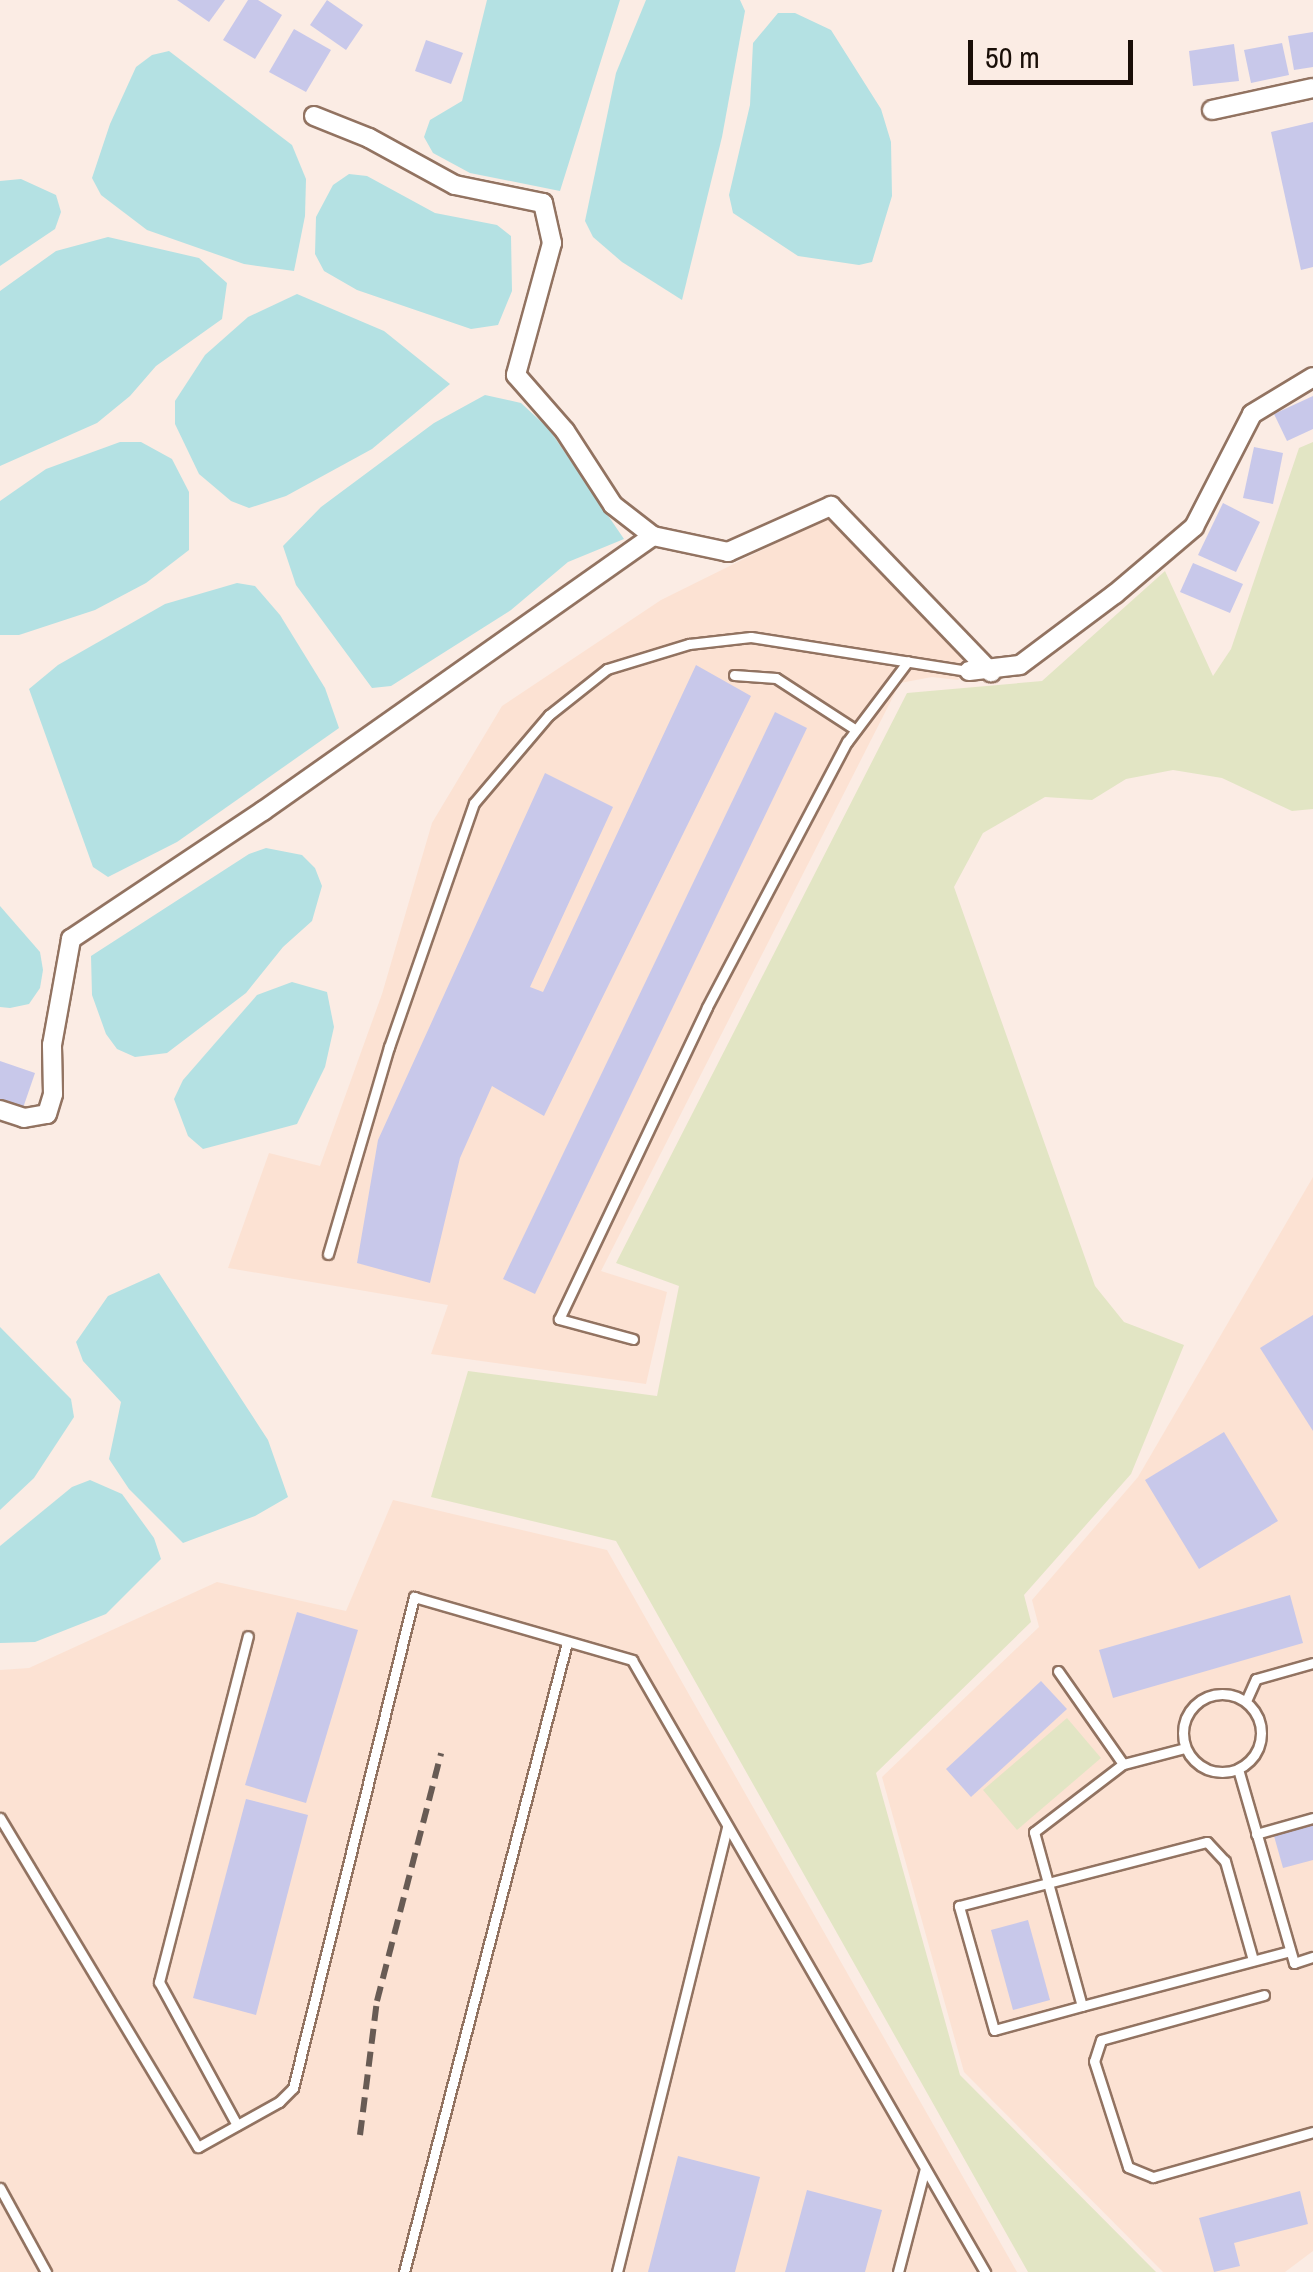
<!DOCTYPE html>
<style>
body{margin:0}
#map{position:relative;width:1313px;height:2272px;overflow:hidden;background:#fbece4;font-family:"Archivo Narrow",sans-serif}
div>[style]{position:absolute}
.built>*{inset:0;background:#fce2d3}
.green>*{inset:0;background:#e2e5c4}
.water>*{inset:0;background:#b4e1e3}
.building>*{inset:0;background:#c8c8ea}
.roads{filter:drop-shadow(2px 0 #927361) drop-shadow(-2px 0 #927361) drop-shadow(0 2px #927361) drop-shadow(0 -2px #927361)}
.service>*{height:9px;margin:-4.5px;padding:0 4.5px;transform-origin:4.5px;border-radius:4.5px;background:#fff}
.service>.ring{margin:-4.5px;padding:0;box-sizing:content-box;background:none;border:9px solid #fff;border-radius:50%}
.minor>*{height:18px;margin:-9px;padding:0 9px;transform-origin:9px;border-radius:9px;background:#fff}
.rail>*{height:6px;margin-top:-3px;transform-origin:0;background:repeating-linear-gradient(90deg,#685b54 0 15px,transparent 0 23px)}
span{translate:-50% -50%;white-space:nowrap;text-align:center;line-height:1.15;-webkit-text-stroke:8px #fbece4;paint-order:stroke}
.scale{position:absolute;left:968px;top:40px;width:165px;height:45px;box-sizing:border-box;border:5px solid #190e07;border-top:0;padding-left:12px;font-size:30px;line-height:35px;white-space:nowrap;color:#190e07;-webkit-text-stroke:8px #fbece4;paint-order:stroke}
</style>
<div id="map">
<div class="built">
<i style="clip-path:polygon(833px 515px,981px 663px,958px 680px,932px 677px,900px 683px,601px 1271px,667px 1292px,646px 1384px,431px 1354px,448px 1305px,228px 1268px,269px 1153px,320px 1166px,382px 994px,432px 823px,502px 706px,661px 600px)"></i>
<i style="clip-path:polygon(1313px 1177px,1313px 2251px,1285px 2272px,1163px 2272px,964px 2072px,882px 1777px,1039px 1627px,1032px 1600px,1138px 1477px)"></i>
<i style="clip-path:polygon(393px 1500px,607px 1550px,1017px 2272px,0 2272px,0 1670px,29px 1668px,217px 1582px,346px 1611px)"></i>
</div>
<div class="green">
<i style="clip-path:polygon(1313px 442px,1313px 809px,1292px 811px,1222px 778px,1173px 770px,1126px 779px,1092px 800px,1045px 797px,983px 833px,954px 887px,1095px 1286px,1124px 1322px,1184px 1345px,1131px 1474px,1024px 1595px,1031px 1622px,876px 1773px,960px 2075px,1156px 2272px,1028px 2272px,616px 1541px,431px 1497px,468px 1371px,657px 1396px,679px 1286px,616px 1263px,907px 693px,1042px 681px,1165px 571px,1213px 676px,1231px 649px,1299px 448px)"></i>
<i style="clip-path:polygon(1067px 1718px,1101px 1758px,1017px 1830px,983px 1790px)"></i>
</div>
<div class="water">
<i style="clip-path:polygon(487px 0,620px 0,560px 191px,470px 173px,433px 153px,424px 137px,430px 120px,462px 101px)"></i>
<i style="clip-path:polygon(646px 0,740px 0,745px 11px,722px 137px,682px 300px,622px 262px,593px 237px,585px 221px,616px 73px)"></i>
<i style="clip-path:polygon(778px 13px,795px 13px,831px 30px,881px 109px,891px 142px,892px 196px,872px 262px,859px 265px,798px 256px,733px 213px,729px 195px,750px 105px,753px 43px)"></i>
<i style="clip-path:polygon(169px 51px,292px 145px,306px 179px,305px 216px,294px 271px,244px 264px,147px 230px,101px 195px,92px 178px,110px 124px,136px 67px,152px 55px)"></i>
<i style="clip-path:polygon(349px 174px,367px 176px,435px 213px,497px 225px,511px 236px,512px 291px,498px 325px,471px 329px,357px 290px,324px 271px,315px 254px,316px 217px,333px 185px)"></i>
<i style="clip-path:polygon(21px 179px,56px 195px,61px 212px,55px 229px,0 266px,0 181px)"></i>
<i style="clip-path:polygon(108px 237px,199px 258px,227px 283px,222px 319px,156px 366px,130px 396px,97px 423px,0 466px,0 291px,56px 251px)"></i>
<i style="clip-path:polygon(297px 294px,384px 331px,450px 384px,372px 449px,286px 496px,249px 508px,231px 501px,199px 474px,175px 424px,175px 401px,205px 355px,248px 317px)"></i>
<i style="clip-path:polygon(485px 395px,521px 403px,549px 429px,624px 539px,568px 562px,511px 610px,391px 686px,372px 688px,296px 585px,283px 546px,321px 507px,434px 423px)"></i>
<i style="clip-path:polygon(141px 442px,172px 459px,189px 492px,189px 550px,146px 583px,95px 610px,19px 635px,0 635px,0 501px,46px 469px,120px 442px)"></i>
<i style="clip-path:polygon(237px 583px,255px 586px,280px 615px,325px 688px,339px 728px,177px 842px,108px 877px,93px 867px,29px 689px,58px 665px,165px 604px)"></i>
<i style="clip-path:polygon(266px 848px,302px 855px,315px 868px,322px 886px,312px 921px,283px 947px,246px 993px,167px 1053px,135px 1057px,117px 1049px,106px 1034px,92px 995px,91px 956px,249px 854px)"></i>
<i style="clip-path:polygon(0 906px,40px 952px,43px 970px,40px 988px,29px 1004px,10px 1008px,0 1007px)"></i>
<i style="clip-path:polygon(292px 982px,327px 992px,334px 1027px,325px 1067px,297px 1124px,203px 1149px,188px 1136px,174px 1099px,183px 1080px,257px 995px)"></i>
<i style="clip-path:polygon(159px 1273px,268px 1440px,288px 1497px,255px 1516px,183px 1543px,129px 1489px,109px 1459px,121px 1402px,83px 1361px,76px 1342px,108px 1296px)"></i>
<i style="clip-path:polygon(0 1327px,71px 1399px,74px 1417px,34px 1478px,0 1510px)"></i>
<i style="clip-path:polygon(90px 1480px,122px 1494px,154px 1538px,161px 1559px,106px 1614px,35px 1642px,0 1643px,0 1546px,72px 1487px)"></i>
</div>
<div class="building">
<i style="clip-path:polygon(177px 0,225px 0,209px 22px)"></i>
<i style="clip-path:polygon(248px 0,258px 0,282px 15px,255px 59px,223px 40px)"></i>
<i style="clip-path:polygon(327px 0,363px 25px,346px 50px,310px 25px)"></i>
<i style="clip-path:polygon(294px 29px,331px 50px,306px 92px,269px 72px)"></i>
<i style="clip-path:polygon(1313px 32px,1313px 67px,1294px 70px,1288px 36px)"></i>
<i style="clip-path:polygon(426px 40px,463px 53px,451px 84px,415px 71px)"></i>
<i style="clip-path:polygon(1282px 43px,1289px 75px,1251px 83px,1244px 50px)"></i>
<i style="clip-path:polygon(1234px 44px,1239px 81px,1193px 86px,1189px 51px)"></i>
<i style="clip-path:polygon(1313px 122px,1313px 267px,1301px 270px,1271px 132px)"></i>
<i style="clip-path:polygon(1313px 396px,1313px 429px,1287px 441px,1274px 414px)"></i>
<i style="clip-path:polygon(1254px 447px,1283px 453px,1273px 504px,1243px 498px)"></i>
<i style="clip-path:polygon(1223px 503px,1260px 522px,1236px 572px,1198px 555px)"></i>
<i style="clip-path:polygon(1193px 563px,1243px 584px,1230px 613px,1180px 592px)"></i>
<i style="clip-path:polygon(696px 665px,751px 696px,544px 1116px,492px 1086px,460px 1158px,430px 1283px,357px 1263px,378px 1140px,545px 773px,613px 807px,530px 987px,543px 992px)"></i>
<i style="clip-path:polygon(775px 712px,807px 728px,535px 1294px,503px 1279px)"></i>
<i style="clip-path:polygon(0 1061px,35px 1073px,23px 1108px,0 1100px)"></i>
<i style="clip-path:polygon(1313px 1315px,1313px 1431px,1260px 1348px)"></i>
<i style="clip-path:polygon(1224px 1432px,1278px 1521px,1199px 1569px,1145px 1480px)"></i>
<i style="clip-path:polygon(1290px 1595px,1303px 1643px,1113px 1698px,1099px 1650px)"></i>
<i style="clip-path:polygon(297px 1612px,358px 1630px,306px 1803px,245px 1785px)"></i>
<i style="clip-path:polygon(1041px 1681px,1067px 1709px,971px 1797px,946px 1769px)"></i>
<i style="clip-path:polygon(246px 1799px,308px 1815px,256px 2015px,193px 1998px)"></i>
<i style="clip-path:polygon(1313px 1825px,1313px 1860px,1283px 1868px,1274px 1836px)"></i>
<i style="clip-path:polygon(1028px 1920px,1050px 2000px,1013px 2010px,991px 1930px)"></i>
<i style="clip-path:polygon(678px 2156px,760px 2177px,735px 2272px,648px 2272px)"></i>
<i style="clip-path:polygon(807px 2190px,882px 2210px,865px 2272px,785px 2272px)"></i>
<i style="clip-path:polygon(1300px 2191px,1308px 2224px,1234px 2243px,1240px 2266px,1214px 2272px,1199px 2218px)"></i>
</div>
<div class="roads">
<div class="service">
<i style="left:734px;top:675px;width:42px;rotate:4.1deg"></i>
<i style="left:776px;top:678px;width:95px;rotate:33deg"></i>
<i style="left:328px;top:1254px;width:216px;rotate:-73.6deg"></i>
<i style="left:389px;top:1047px;width:258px;rotate:-70.8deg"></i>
<i style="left:474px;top:803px;width:116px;rotate:-49.6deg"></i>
<i style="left:549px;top:715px;width:74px;rotate:-38.4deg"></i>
<i style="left:607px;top:669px;width:86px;rotate:-17deg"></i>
<i style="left:689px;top:644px;width:62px;rotate:-6.4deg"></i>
<i style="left:751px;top:637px;width:221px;rotate:8.9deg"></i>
<i style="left:633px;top:1339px;width:77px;rotate:-164.9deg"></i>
<i style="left:559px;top:1319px;width:345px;rotate:-64.6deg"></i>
<i style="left:707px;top:1007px;width:300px;rotate:-62.2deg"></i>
<i style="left:847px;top:742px;width:101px;rotate:-53deg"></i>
<i style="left:1058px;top:1671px;width:113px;rotate:55deg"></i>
<i class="ring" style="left:1183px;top:1694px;width:69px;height:69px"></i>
<i style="left:1246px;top:1701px;width:24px;rotate:-66deg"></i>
<i style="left:1256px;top:1679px;width:59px;rotate:-15.7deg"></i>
<i style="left:1185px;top:1748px;width:64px;rotate:165.5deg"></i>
<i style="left:1123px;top:1764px;width:112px;rotate:142.6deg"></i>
<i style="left:1034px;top:1832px;width:180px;rotate:74.6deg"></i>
<i style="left:1082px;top:2006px;width:215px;rotate:-14.8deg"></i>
<i style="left:1238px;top:1769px;width:202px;rotate:73.9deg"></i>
<i style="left:1294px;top:1963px;width:20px;rotate:-18deg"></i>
<i style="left:0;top:1818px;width:384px;rotate:59deg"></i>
<i style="left:198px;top:2147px;width:93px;rotate:-29.1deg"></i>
<i style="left:279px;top:2102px;width:20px;rotate:-45deg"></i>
<i style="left:293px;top:2088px;width:506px;rotate:-76.16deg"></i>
<i style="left:414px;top:1597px;width:227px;rotate:16.1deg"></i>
<i style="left:632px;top:1660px;width:707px;rotate:60.02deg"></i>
<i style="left:1256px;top:1834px;width:59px;rotate:-15.7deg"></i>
<i style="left:1264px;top:1995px;width:169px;rotate:164.6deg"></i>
<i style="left:1101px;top:2040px;width:22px;rotate:108deg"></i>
<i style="left:1094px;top:2061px;width:111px;rotate:72.2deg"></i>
<i style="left:1128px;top:2167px;width:27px;rotate:22deg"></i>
<i style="left:1153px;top:2177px;width:166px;rotate:-15.7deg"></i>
<i style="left:1082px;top:2006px;width:91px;rotate:164.7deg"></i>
<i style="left:994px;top:2030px;width:129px;rotate:-105.8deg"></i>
<i style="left:959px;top:1906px;width:256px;rotate:-14.5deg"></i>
<i style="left:1207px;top:1842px;width:26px;rotate:47deg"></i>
<i style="left:1225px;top:1861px;width:103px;rotate:74.2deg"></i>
<i style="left:237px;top:2125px;width:163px;rotate:-118.6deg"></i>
<i style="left:159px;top:1982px;width:357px;rotate:-75.6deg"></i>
<i style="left:0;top:2188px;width:96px;rotate:61.3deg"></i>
<i style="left:404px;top:2272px;width:651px;rotate:-75.49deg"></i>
<i style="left:617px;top:2272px;width:459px;rotate:-76.1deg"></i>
<i style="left:898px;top:2272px;width:107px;rotate:-75.4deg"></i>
</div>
<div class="minor">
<i style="left:1212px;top:110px;width:103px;rotate:-12.3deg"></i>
<i style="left:314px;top:116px;width:59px;rotate:21.8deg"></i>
<i style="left:369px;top:138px;width:98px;rotate:28.7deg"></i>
<i style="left:455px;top:185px;width:90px;rotate:11.6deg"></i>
<i style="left:543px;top:203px;width:41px;rotate:77.3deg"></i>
<i style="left:552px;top:243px;width:137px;rotate:105.3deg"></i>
<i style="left:516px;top:375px;width:74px;rotate:48.8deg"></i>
<i style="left:565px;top:431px;width:88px;rotate:57deg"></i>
<i style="left:613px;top:505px;width:51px;rotate:37.8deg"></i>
<i style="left:969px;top:671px;width:51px;rotate:-6.7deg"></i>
<i style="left:1020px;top:665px;width:119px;rotate:-36.8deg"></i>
<i style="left:1115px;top:594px;width:104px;rotate:-40.3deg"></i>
<i style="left:1194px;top:527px;width:127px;rotate:-62.8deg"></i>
<i style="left:1252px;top:414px;width:71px;rotate:-31.2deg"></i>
<i style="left:0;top:1110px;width:25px;rotate:18deg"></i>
<i style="left:24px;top:1118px;width:23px;rotate:-10deg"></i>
<i style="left:47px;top:1114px;width:21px;rotate:-73deg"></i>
<i style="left:53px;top:1094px;width:49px;rotate:-91.2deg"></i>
<i style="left:52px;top:1045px;width:108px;rotate:-79.8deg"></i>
<i style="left:71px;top:939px;width:231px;rotate:-33.7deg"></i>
<i style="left:263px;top:811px;width:477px;rotate:-35.2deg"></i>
<i style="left:653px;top:536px;width:77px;rotate:12deg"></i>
<i style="left:728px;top:552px;width:113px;rotate:-24.1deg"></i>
<i style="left:831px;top:506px;width:231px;rotate:46.1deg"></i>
</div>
</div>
<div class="rail">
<i style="left:360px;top:2135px;width:135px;rotate:-82.8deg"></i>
<i style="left:377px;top:2001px;width:256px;rotate:-75.5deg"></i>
</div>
<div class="scale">50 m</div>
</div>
